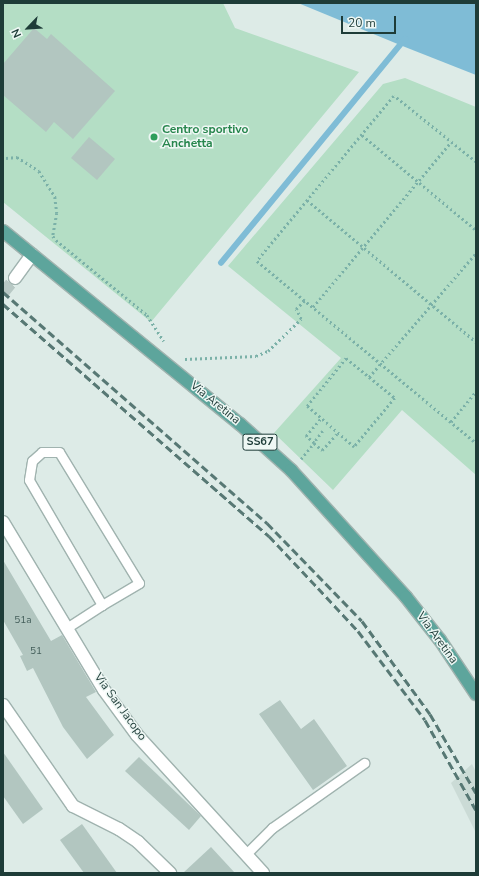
<!DOCTYPE html>
<style>
body{margin:0}
#map{position:relative;width:479px;height:876px;overflow:hidden;background:#ddebe7;font-family:"Nunito Sans",sans-serif}
div>[style]{position:absolute}
.built>*{inset:0;background:#cbdbd6}
.green>*{inset:0;background:#b4dec5}
.water>*{inset:0;background:#7fbcd6}
.stream>*{height:5.5px;margin:-2.75px;padding:0 2.75px;transform-origin:2.75px;border-radius:2.75px;background:#7fbcd6}
.building>*{inset:0;background:#b2c6c0}
.street-tunnel>*{height:12px;margin-top:-6px;transform-origin:0;background:repeating-linear-gradient(90deg,#b7c8c4 0 12px,transparent 0 18px)}
.path>*{height:2.5px;margin-top:-1.25px;transform-origin:0;background:repeating-linear-gradient(90deg,#7bb1a8 0 2px,transparent 0 5px)}
.roads{filter:drop-shadow(1px 0 #a0b3af) drop-shadow(-1px 0 #a0b3af) drop-shadow(0 1px #a0b3af) drop-shadow(0 -1px #a0b3af)}
.lane>*{height:9px;margin:-4.5px;padding:0 4.5px;transform-origin:4.5px;border-radius:4.5px;background:#fff}
.street>*{height:12px;margin:-6px;padding:0 6px;transform-origin:6px;border-radius:6px;background:#fff}
.primary>*{height:12px;margin:-6px;padding:0 6px;transform-origin:6px;border-radius:6px;background:#5da59c}
.rail>*{height:3px;margin-top:-1.5px;transform-origin:0;background:repeating-linear-gradient(90deg,#577874 0 8px,transparent 0 12px)}
.dots>*{width:11px;height:11px;translate:-50% -50%;box-sizing:border-box;border:2px solid #eef7f4;border-radius:50%}
span{translate:-50% -50%;white-space:nowrap;text-align:center;line-height:1.15;-webkit-text-stroke:3px #eef7f4;paint-order:stroke}
.number-label{font-size:10px;color:#435e5a}
.number-label span{-webkit-text-stroke-width:0}
.shield-label span{padding:1px 3px;background:#eef7f4;border:1px solid;border-radius:3px;-webkit-text-stroke-width:0}
.shield-label{font-size:11px;color:#1e3c38;font-weight:700}
.leisure-label{font-size:12px;color:#27864d;font-weight:700}
.left{translate:0 -50%;text-align:left}
.street-label{font-size:12px;color:#1e3c38}
.frame{position:absolute;inset:0;border:4px solid #1e3c38;pointer-events:none}
.north{position:absolute;left:8px;top:8px;width:40px;height:40px;-webkit-text-stroke:3px #eef7f4;paint-order:stroke;rotate:245deg;font-size:11px;font-weight:700;line-height:16px;text-align:center;color:#1e3c38}
.north::after{content:'';display:block;margin:auto;width:14px;height:18px;background:#1e3c38;clip-path:polygon(50% 0,100% 100%,50% 72%,0 100%)}
.scale{position:absolute;left:341px;top:16px;width:55px;height:18px;box-sizing:border-box;border:2px solid #1e3c38;border-top:0;padding-left:5px;font-size:12px;line-height:14px;white-space:nowrap;color:#1e3c38;-webkit-text-stroke:3px #eef7f4;paint-order:stroke}
</style>
<div id="map">
<div class="built">
<i style="clip-path:polygon(472px 764px,476px 772px,476px 833px,451px 783px)"></i>
</div>
<div class="green">
<i style="clip-path:polygon(3px 3px,223px 3px,235px 28px,359px 72px,151px 322px,3px 202px)"></i>
<i style="clip-path:polygon(405px 78px,476px 107px,476px 475px,402px 410px,333px 490px,274px 433px,341px 358px,228px 266px,383px 84px)"></i>
</div>
<div class="water">
<i style="clip-path:polygon(298px 3px,476px 3px,476px 75px,405px 47px)"></i>
</div>
<div class="stream">
<i style="left:221px;top:263px;width:290px;rotate:-50.6deg"></i>
</div>
<div class="building">
<i style="clip-path:polygon(34px 28px,47px 39px,51px 34px,115px 91px,73px 139px,54px 122px,46px 132px,3px 95px,3px 64px)"></i>
<i style="clip-path:polygon(89px 137px,115px 159px,97px 180px,71px 158px)"></i>
<i style="clip-path:polygon(3px 560px,51px 641px,62px 635px,96px 692px,86px 697px,114px 735px,87px 759px,63px 727px,33px 668px,27px 671px,20px 656px,23px 655px,3px 620px)"></i>
<i style="clip-path:polygon(280px 700px,301px 729px,314px 719px,347px 766px,313px 790px,259px 714px)"></i>
<i style="clip-path:polygon(3px 752px,43px 809px,23px 824px,3px 796px)"></i>
<i style="clip-path:polygon(139px 757px,201px 816px,189px 830px,125px 771px)"></i>
<i style="clip-path:polygon(82px 824px,117px 873px,84px 873px,60px 840px)"></i>
<i style="clip-path:polygon(211px 847px,235px 873px,183px 873px)"></i>
</div>
<div class="street-tunnel">
<i style="left:3px;top:293px;width:19px;rotate:-51deg"></i>
</div>
<div class="path">
<i style="left:362px;top:135px;width:148px;rotate:39.8deg"></i>
<i style="left:6px;top:158px;width:11px;rotate:-5deg"></i>
<i style="left:17px;top:157px;width:26px;rotate:32deg"></i>
<i style="left:39px;top:171px;width:31px;rotate:58deg"></i>
<i style="left:55px;top:197px;width:16px;rotate:83deg"></i>
<i style="left:57px;top:213px;width:23px;rotate:100deg"></i>
<i style="left:53px;top:236px;width:5px;rotate:53deg"></i>
<i style="left:56px;top:240px;width:118px;rotate:39.5deg"></i>
<i style="left:147px;top:315px;width:31px;rotate:57deg"></i>
<i style="left:476px;top:162px;width:105px;rotate:-141.2deg"></i>
<i style="left:394px;top:96px;width:214px;rotate:129.7deg"></i>
<i style="left:257px;top:261px;width:285px;rotate:39.7deg"></i>
<i style="left:307px;top:200px;width:221px;rotate:40deg"></i>
<i style="left:313px;top:307px;width:215px;rotate:-50.1deg"></i>
<i style="left:346px;top:358px;width:63px;rotate:39.2deg"></i>
<i style="left:395px;top:398px;width:64px;rotate:129.9deg"></i>
<i style="left:354px;top:447px;width:62px;rotate:-138.9deg"></i>
<i style="left:307px;top:406px;width:62px;rotate:-50.9deg"></i>
<i style="left:185px;top:359px;width:71px;rotate:-2.4deg"></i>
<i style="left:256px;top:356px;width:13px;rotate:-23deg"></i>
<i style="left:268px;top:351px;width:46px;rotate:-44.1deg"></i>
<i style="left:301px;top:319px;width:11px;rotate:-117deg"></i>
<i style="left:296px;top:309px;width:13px;rotate:-45deg"></i>
<i style="left:369px;top:377px;width:164px;rotate:-49.2deg"></i>
<i style="left:451px;top:422px;width:40px;rotate:-51deg"></i>
<i style="left:323px;top:431px;width:15px;rotate:127deg"></i>
<i style="left:314px;top:443px;width:11px;rotate:41deg"></i>
<i style="left:322px;top:450px;width:23px;rotate:-47deg"></i>
<i style="left:301px;top:459px;width:21px;rotate:-51deg"></i>
<i style="left:314px;top:443px;width:11px;rotate:-139deg"></i>
<i style="left:306px;top:436px;width:23px;rotate:-50deg"></i>
</div>
<div class="roads">
<div class="lane">
<i style="left:68px;top:627px;width:40px;rotate:-32.9deg"></i>
<i style="left:102px;top:605px;width:43px;rotate:-30.7deg"></i>
<i style="left:139px;top:583px;width:153px;rotate:-121.4deg"></i>
<i style="left:59px;top:452px;width:17px;rotate:180deg"></i>
<i style="left:42px;top:452px;width:13px;rotate:138deg"></i>
<i style="left:32px;top:461px;width:19px;rotate:99deg"></i>
<i style="left:29px;top:480px;width:145px;rotate:59.7deg"></i>
<i style="left:246px;top:854px;width:37px;rotate:-45deg"></i>
<i style="left:272px;top:828px;width:113px;rotate:-35.2deg"></i>
</div>
<div class="street">
<i style="left:15px;top:278px;width:29px;rotate:-54deg"></i>
<i style="left:3px;top:522px;width:196px;rotate:59deg"></i>
<i style="left:104px;top:690px;width:56px;rotate:53.7deg"></i>
<i style="left:137px;top:735px;width:187px;rotate:47.6deg"></i>
<i style="left:3px;top:705px;width:123px;rotate:55.3deg"></i>
<i style="left:73px;top:806px;width:51px;rotate:26.6deg"></i>
<i style="left:119px;top:829px;width:23px;rotate:34deg"></i>
<i style="left:138px;top:842px;width:45px;rotate:44.1deg"></i>
</div>
<div class="primary">
<i style="left:3px;top:231px;width:306px;rotate:39.2deg"></i>
<i style="left:240px;top:424px;width:69px;rotate:42deg"></i>
<i style="left:291px;top:470px;width:171px;rotate:47.8deg"></i>
<i style="left:406px;top:597px;width:55px;rotate:51.7deg"></i>
<i style="left:440px;top:640px;width:65px;rotate:56.3deg"></i>
</div>
</div>
<div class="rail">
<i style="left:3px;top:292px;width:351px;rotate:41.2deg"></i>
<i style="left:267px;top:523px;width:136px;rotate:45.9deg"></i>
<i style="left:362px;top:621px;width:115px;rotate:53.8deg"></i>
<i style="left:430px;top:714px;width:91px;rotate:59.8deg"></i>
<i style="left:3px;top:304px;width:353px;rotate:41.1deg"></i>
<i style="left:269px;top:536px;width:71px;rotate:46.7deg"></i>
<i style="left:318px;top:588px;width:59px;rotate:47.1deg"></i>
<i style="left:358px;top:631px;width:111px;rotate:53deg"></i>
<i style="left:425px;top:720px;width:103px;rotate:60.5deg"></i>
</div>
<div class="dots">
<i style="left:154px;top:137px;background:#2e9e5b"></i>
</div>
<div class="number-label">
<span style="left:23px;top:621px">51a</span>
<span style="left:36px;top:652px">51</span>
</div>
<div class="shield-label">
<span style="left:260px;top:442px">SS67</span>
</div>
<div class="leisure-label">
<span class="left" style="left:162px;top:137px">Centro sportivo<br>Anchetta</span>
</div>
<div class="street-label">
<span style="left:215px;top:403px;rotate:39deg">Via Aretina</span>
<span style="left:437px;top:638px;rotate:54deg">Via Aretina</span>
<span style="left:120px;top:707px;rotate:54deg">Via San Jacopo</span>
</div>
<div class="frame"></div>
<div class="north">N</div>
<div class="scale">20 m</div>
</div>
